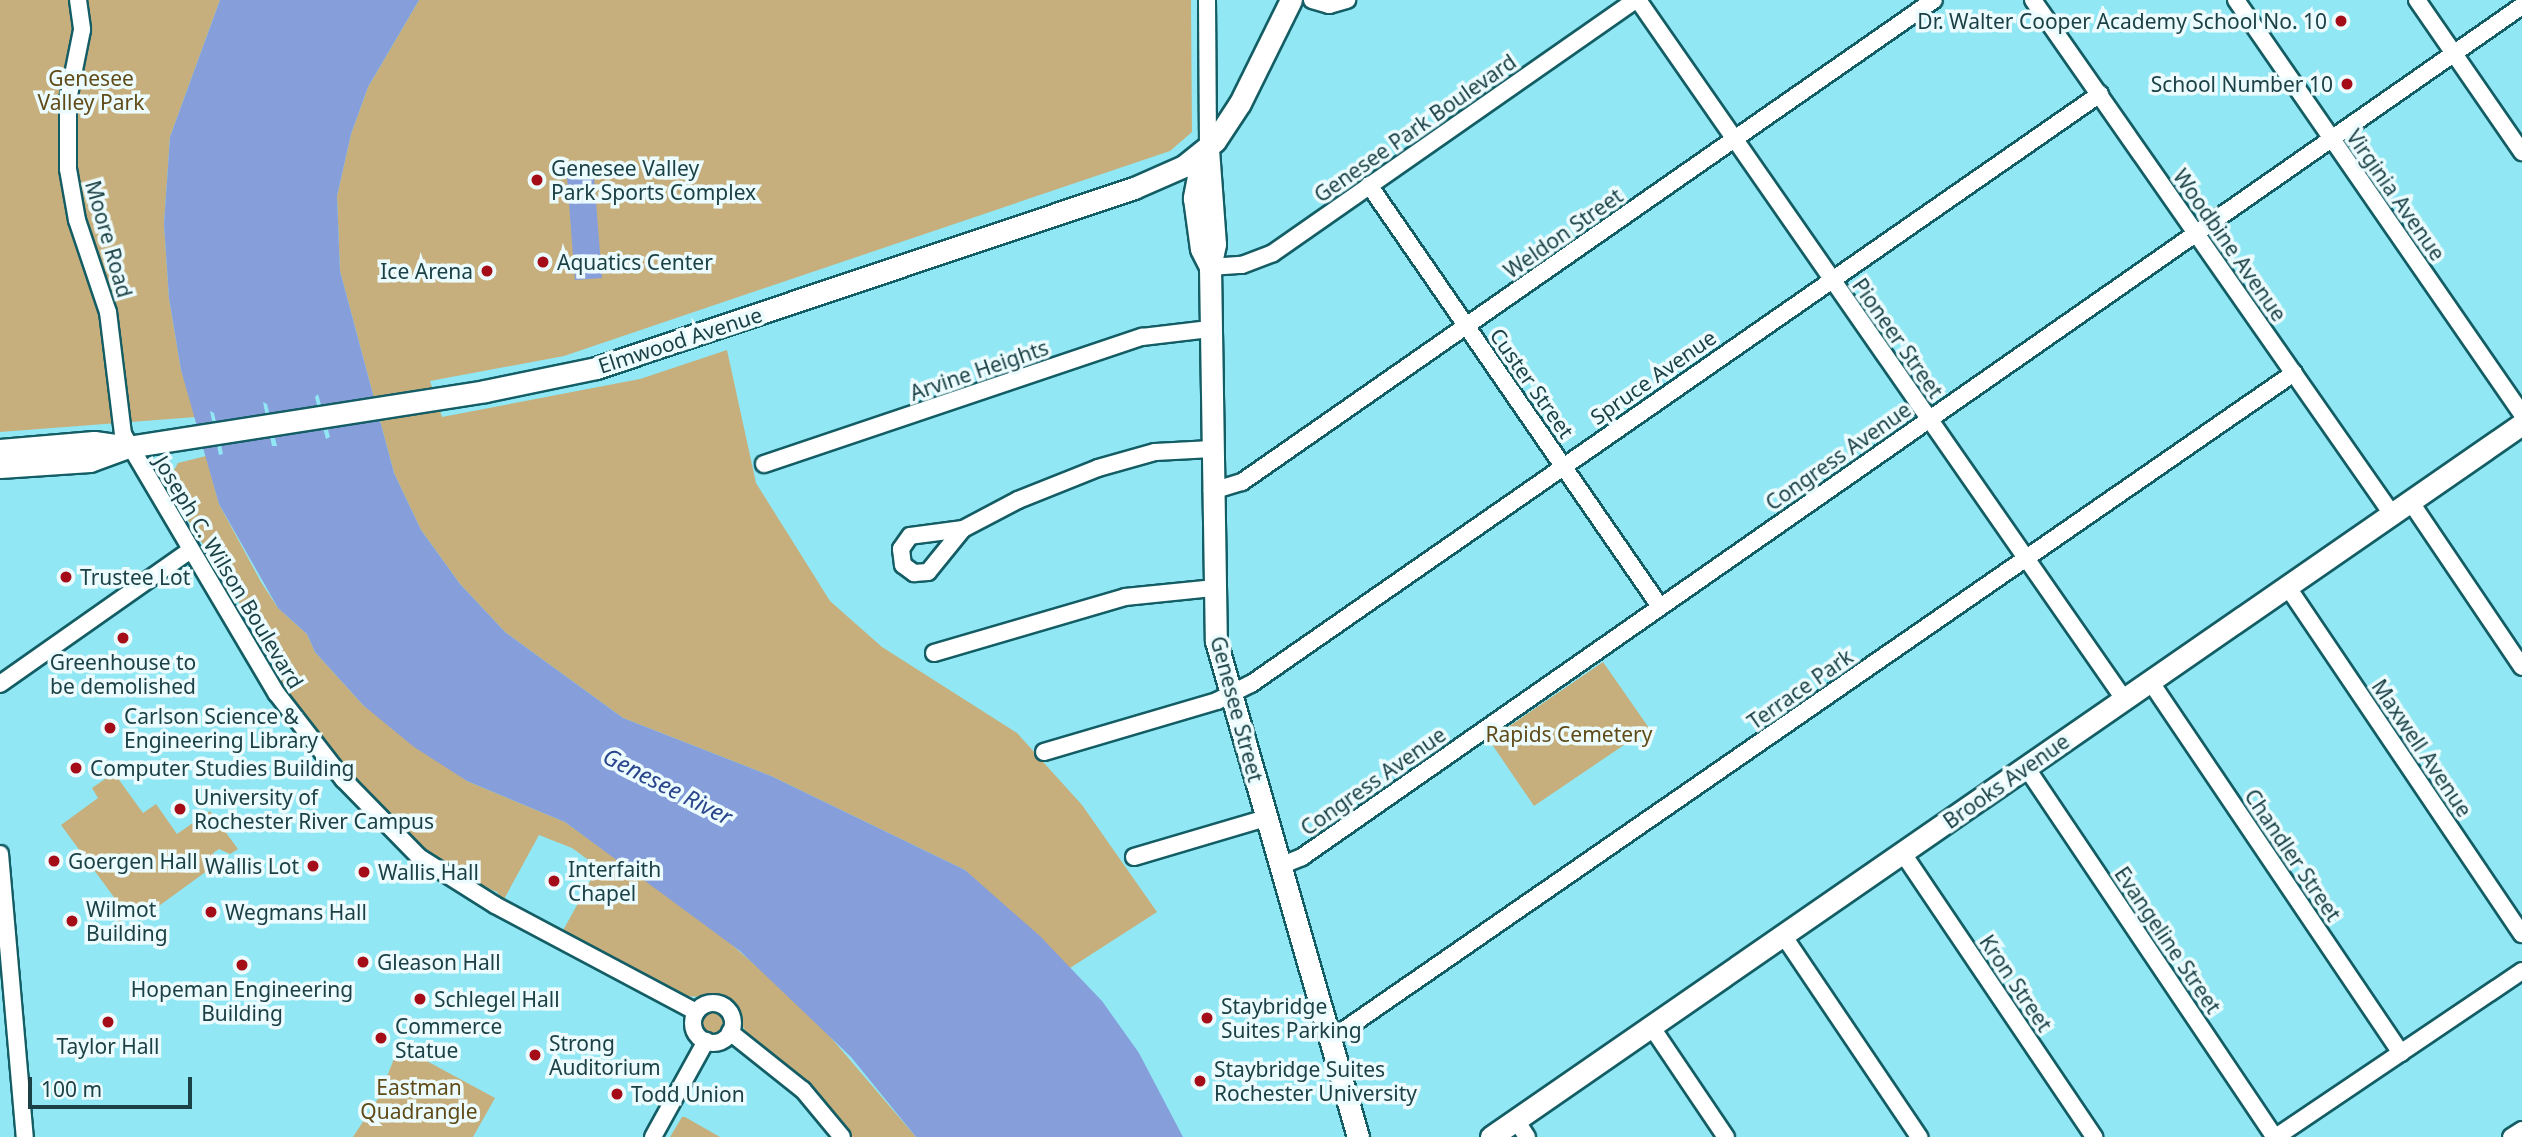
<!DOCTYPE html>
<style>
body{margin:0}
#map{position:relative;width:2522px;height:1137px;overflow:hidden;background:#91e8f4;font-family:"Noto Sans",sans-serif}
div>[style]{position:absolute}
.green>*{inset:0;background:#c6af7c}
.round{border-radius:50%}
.water>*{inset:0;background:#869fdb}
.roads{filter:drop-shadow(2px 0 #145d65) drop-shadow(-2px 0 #145d65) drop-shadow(0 2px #145d65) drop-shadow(0 -2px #145d65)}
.minor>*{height:16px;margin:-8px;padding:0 8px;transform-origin:8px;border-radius:8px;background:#fff}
.minor>.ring{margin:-8px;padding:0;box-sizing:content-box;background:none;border:16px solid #fff;border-radius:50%}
.major>*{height:21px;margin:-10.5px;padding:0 10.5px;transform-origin:10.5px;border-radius:10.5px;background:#fff}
.dots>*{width:19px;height:19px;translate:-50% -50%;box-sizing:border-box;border:4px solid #ecfcfe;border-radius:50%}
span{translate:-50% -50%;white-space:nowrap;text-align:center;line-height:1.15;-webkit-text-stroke:7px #ecfcfe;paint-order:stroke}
.poi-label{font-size:21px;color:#1b4045}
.right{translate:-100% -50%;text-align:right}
.left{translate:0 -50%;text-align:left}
.park-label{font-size:21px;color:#604b18}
.street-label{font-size:21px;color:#1b4045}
.water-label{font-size:23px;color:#2b458c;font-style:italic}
.scale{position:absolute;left:28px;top:1077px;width:164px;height:32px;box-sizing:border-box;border:4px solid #1b4045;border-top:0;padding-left:9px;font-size:21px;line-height:24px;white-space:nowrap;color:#1b4045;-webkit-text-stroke:5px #ecfcfe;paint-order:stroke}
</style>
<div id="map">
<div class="green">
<i style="clip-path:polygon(0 0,220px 0,170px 137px,164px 224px,169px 298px,181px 370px,196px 417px,0 432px)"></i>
<i style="clip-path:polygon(419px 0,1191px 0,1192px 132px,1170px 151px,564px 356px,430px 381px,442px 417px,640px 379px,727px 350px,756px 483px,830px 601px,882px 647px,1017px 733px,1082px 805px,1157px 912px,1070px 968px,965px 870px,771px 776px,623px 718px,505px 632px,460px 584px,421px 530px,394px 473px,340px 271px,337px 196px,351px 134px,368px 87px)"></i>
<i style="clip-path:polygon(206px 456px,219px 504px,261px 582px,278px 608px,307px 634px,315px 652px,364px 706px,467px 781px,565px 822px,708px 924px,809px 1012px,916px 1137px,850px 1137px,808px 1086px,747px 1034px,731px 1005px,709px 997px,677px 996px,596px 953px,574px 936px,561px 934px,598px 867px,572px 848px,539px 835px,503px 901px,497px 892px,449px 871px,411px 836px,405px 836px,334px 759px,334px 754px,286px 695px,274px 659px,173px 496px,173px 472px,178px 463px)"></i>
<i style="clip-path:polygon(1603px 662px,1649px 728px,1534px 806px,1489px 740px)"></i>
<i style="clip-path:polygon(114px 773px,143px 813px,156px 804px,177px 834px,210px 811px,238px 849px,230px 854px,219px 849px,213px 853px,216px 861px,211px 868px,145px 916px,139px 908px,119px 922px,111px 911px,116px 900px,61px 825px,98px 798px,92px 788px)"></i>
<i class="round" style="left:701px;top:1012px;width:24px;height:24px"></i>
<i style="clip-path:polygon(399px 1046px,495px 1098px,473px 1137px,353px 1137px,379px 1097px)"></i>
<i style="clip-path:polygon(682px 1117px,685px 1117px,720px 1137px,670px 1137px)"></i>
</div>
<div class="water">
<i style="clip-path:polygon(evenodd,220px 0,419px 0,368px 87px,351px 134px,337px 196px,340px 271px,394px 473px,421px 530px,460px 584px,505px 632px,623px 718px,771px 776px,965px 870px,1040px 936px,1102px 1001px,1139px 1053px,1183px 1137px,916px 1137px,851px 1057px,740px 951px,565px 822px,467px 781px,414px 747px,364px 706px,315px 652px,307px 634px,278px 608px,219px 504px,181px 370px,169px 298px,164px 224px,170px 137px,220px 0,318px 394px,330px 437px,326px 439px,315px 397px,318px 394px,220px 0,263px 402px,267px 404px,277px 446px,272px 446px,263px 402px,220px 0,210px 411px,214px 413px,223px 454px,219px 455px,210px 411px)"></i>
<i style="clip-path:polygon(594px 176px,602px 278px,575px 280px,567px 178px)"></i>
</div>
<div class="roads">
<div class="minor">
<i style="left:78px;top:0;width:30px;rotate:82deg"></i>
<i style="left:82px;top:30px;width:71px;rotate:101.3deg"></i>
<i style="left:68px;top:100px;width:69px;rotate:90deg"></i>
<i style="left:68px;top:169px;width:52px;rotate:80deg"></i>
<i style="left:77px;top:220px;width:97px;rotate:71.4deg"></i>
<i style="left:108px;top:312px;width:123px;rotate:83deg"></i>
<i style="left:123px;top:434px;width:302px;rotate:59.4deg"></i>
<i style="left:277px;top:694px;width:108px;rotate:52.2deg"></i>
<i style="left:343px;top:779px;width:109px;rotate:45.7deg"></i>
<i style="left:419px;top:857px;width:90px;rotate:32.3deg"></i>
<i style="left:495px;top:905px;width:228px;rotate:28deg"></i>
<i style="left:1207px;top:0;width:149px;rotate:89.6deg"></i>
<i style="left:1312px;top:0;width:18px;rotate:16deg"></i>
<i style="left:1329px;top:5px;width:19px;rotate:-16deg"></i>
<i style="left:1638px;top:0;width:851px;rotate:55.19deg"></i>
<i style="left:2033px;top:0;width:627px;rotate:55.07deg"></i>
<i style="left:2236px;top:0;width:503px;rotate:55.36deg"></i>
<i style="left:2417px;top:0;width:185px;rotate:55.4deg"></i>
<i style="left:1369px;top:185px;width:510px;rotate:55.38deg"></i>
<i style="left:1210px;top:267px;width:32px;rotate:-4deg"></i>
<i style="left:1242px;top:265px;width:33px;rotate:-21deg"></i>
<i style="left:1273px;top:253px;width:442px;rotate:-34.9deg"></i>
<i style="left:764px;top:464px;width:399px;rotate:-18.6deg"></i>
<i style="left:1142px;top:337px;width:68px;rotate:-6.7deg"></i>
<i style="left:1212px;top:491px;width:31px;rotate:-17deg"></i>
<i style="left:1242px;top:482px;width:843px;rotate:-34.86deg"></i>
<i style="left:2410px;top:501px;width:200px;rotate:56deg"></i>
<i style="left:963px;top:529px;width:53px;rotate:172.5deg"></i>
<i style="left:910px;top:536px;width:16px;rotate:125deg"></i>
<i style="left:901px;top:549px;width:16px;rotate:83deg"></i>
<i style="left:903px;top:565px;width:14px;rotate:36deg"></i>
<i style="left:914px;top:573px;width:14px;rotate:-4deg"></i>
<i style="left:928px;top:572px;width:55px;rotate:-50.9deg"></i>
<i style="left:963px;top:529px;width:62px;rotate:-27.8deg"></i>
<i style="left:1018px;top:500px;width:86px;rotate:-21.8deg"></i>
<i style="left:1098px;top:468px;width:59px;rotate:-15.7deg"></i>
<i style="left:1155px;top:452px;width:57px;rotate:-3deg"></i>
<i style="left:2287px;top:586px;width:420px;rotate:56deg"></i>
<i style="left:934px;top:653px;width:199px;rotate:-16.3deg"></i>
<i style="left:1125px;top:597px;width:88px;rotate:-5.8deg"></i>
<i style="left:2150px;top:681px;width:449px;rotate:56deg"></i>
<i style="left:0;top:684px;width:233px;rotate:-35.1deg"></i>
<i style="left:1044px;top:752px;width:180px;rotate:-16.4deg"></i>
<i style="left:1217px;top:701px;width:38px;rotate:-27deg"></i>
<i style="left:1251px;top:684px;width:1034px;rotate:-34.8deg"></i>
<i style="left:2026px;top:767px;width:446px;rotate:56.1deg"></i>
<i style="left:1902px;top:852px;width:344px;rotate:56deg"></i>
<i style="left:0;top:854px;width:284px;rotate:85deg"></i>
<i style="left:1134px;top:857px;width:138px;rotate:-16.5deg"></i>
<i style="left:1280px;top:866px;width:24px;rotate:-22deg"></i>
<i style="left:1302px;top:857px;width:1487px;rotate:-34.9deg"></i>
<i style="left:1783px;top:935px;width:244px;rotate:56deg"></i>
<i class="ring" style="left:693px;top:1003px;width:24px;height:24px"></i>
<i style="left:1651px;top:1026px;width:134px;rotate:56deg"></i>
<i style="left:730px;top:1032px;width:93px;rotate:38.5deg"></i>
<i style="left:803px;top:1090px;width:61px;rotate:50.3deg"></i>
<i style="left:1331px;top:1039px;width:1171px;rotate:-34.67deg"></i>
<i style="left:1516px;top:1120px;width:20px;rotate:57deg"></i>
<i style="left:653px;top:1137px;width:110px;rotate:-61.1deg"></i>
<i style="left:2276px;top:1137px;width:297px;rotate:-34deg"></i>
<i style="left:2511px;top:1137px;width:13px;rotate:-32deg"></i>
</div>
<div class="major">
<i style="left:1208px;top:149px;width:95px;rotate:85.8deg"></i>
<i style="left:1215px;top:244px;width:24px;rotate:102deg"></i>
<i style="left:1210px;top:267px;width:374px;rotate:89.1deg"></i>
<i style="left:1216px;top:641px;width:516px;rotate:74.02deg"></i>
<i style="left:1201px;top:161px;width:38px;rotate:101deg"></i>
<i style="left:1194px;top:198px;width:51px;rotate:82.2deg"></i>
<i style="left:1201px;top:249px;width:20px;rotate:63deg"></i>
<i style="left:0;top:450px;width:94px;rotate:-4.9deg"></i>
<i style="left:94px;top:442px;width:34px;rotate:8deg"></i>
<i style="left:0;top:467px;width:90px;rotate:-3.8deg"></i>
<i style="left:90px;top:461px;width:40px;rotate:-20.2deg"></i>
<i style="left:128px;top:447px;width:361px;rotate:-8.9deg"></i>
<i style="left:485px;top:391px;width:113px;rotate:-11.7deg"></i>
<i style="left:596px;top:368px;width:567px;rotate:-18.5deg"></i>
<i style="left:1134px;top:188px;width:55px;rotate:-23.7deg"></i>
<i style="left:1184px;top:166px;width:40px;rotate:-39deg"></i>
<i style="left:1215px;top:141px;width:45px;rotate:-56.7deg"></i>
<i style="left:1240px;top:103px;width:115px;rotate:-63.7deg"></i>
<i style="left:1491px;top:1137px;width:1254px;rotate:-34.67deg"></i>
</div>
</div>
<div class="dots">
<i style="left:2341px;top:21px;background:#a40c17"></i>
<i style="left:2347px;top:84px;background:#a40c17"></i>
<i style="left:537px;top:180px;background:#a40c17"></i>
<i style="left:543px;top:262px;background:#a40c17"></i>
<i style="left:487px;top:271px;background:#a40c17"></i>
<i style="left:66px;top:577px;background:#a40c17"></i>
<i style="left:123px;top:638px;background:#a40c17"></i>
<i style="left:110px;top:728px;background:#a40c17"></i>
<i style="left:76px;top:768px;background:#a40c17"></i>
<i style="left:180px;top:809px;background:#a40c17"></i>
<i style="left:54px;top:861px;background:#a40c17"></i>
<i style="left:313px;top:866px;background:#a40c17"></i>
<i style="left:364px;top:872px;background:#a40c17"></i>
<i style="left:554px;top:881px;background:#a40c17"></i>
<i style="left:211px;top:912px;background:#a40c17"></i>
<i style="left:72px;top:921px;background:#a40c17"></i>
<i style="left:363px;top:962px;background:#a40c17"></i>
<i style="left:242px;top:965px;background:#a40c17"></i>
<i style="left:420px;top:999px;background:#a40c17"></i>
<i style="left:1207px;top:1018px;background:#a40c17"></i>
<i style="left:108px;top:1022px;background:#a40c17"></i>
<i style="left:381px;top:1038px;background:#a40c17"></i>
<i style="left:535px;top:1055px;background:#a40c17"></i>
<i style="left:1200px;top:1081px;background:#a40c17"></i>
<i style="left:617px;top:1094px;background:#a40c17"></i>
</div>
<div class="poi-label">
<span class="right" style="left:2327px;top:21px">Dr. Walter Cooper Academy School No. 10</span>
<span class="right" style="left:2333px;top:84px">School Number 10</span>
<span class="left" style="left:551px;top:180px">Genesee Valley<br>Park Sports Complex</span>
<span class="left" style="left:557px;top:262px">Aquatics Center</span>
<span class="right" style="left:473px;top:271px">Ice Arena</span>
<span class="left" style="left:80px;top:577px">Trustee Lot</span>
<span style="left:123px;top:674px">Greenhouse to<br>be demolished</span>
<span class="left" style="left:124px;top:728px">Carlson Science &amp;<br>Engineering Library</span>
<span class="left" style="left:90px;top:768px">Computer Studies Building</span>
<span class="left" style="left:194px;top:809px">University of<br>Rochester River Campus</span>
<span class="left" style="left:68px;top:861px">Goergen Hall</span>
<span class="right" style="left:299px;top:866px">Wallis Lot</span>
<span class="left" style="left:568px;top:881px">Interfaith<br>Chapel</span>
<span class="left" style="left:378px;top:872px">Wallis Hall</span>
<span class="left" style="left:86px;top:921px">Wilmot<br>Building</span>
<span class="left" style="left:225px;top:912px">Wegmans Hall</span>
<span class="left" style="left:377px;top:962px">Gleason Hall</span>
<span style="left:242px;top:1001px">Hopeman Engineering<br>Building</span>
<span class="left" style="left:434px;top:999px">Schlegel Hall</span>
<span class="left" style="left:1221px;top:1018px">Staybridge<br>Suites Parking</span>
<span class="left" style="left:395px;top:1038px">Commerce<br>Statue</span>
<span class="left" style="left:549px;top:1055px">Strong<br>Auditorium</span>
<span style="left:108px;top:1046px">Taylor Hall</span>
<span class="left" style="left:1214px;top:1081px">Staybridge Suites<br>Rochester University</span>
<span class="left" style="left:631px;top:1094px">Todd Union</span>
</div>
<div class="park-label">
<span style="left:91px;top:90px">Genesee<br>Valley Park</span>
<span style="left:1569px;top:734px">Rapids Cemetery</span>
<span style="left:419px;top:1099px">Eastman<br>Quadrangle</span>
</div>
<div class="street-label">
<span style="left:1415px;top:128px;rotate:-35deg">Genesee Park Boulevard</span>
<span style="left:2396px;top:195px;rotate:55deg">Virginia Avenue</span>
<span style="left:1563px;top:233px;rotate:-35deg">Weldon Street</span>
<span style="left:109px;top:239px;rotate:74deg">Moore Road</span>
<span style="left:2230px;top:245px;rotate:55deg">Woodbine Avenue</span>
<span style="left:1898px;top:338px;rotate:55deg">Pioneer Street</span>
<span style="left:680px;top:340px;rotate:-18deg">Elmwood Avenue</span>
<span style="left:979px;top:370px;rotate:-19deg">Arvine Heights</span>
<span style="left:1653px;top:377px;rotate:-35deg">Spruce Avenue</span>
<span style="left:1532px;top:383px;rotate:55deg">Custer Street</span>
<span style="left:1838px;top:456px;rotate:-35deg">Congress Avenue</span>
<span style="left:229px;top:572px;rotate:59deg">Joseph C. Wilson Boulevard</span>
<span style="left:1800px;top:689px;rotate:-35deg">Terrace Park</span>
<span style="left:1237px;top:709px;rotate:75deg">Genesee Street</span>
<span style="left:2422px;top:748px;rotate:56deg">Maxwell Avenue</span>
<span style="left:1373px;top:781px;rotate:-35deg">Congress Avenue</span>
<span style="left:2006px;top:781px;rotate:-35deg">Brooks Avenue</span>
<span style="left:2293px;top:855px;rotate:56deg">Chandler Street</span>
<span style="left:2168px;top:940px;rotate:56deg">Evangeline Street</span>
<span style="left:2016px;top:983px;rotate:56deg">Kron Street</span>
</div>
<div class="water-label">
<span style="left:668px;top:786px;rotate:27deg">Genesee River</span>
</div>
<div class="scale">100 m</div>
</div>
